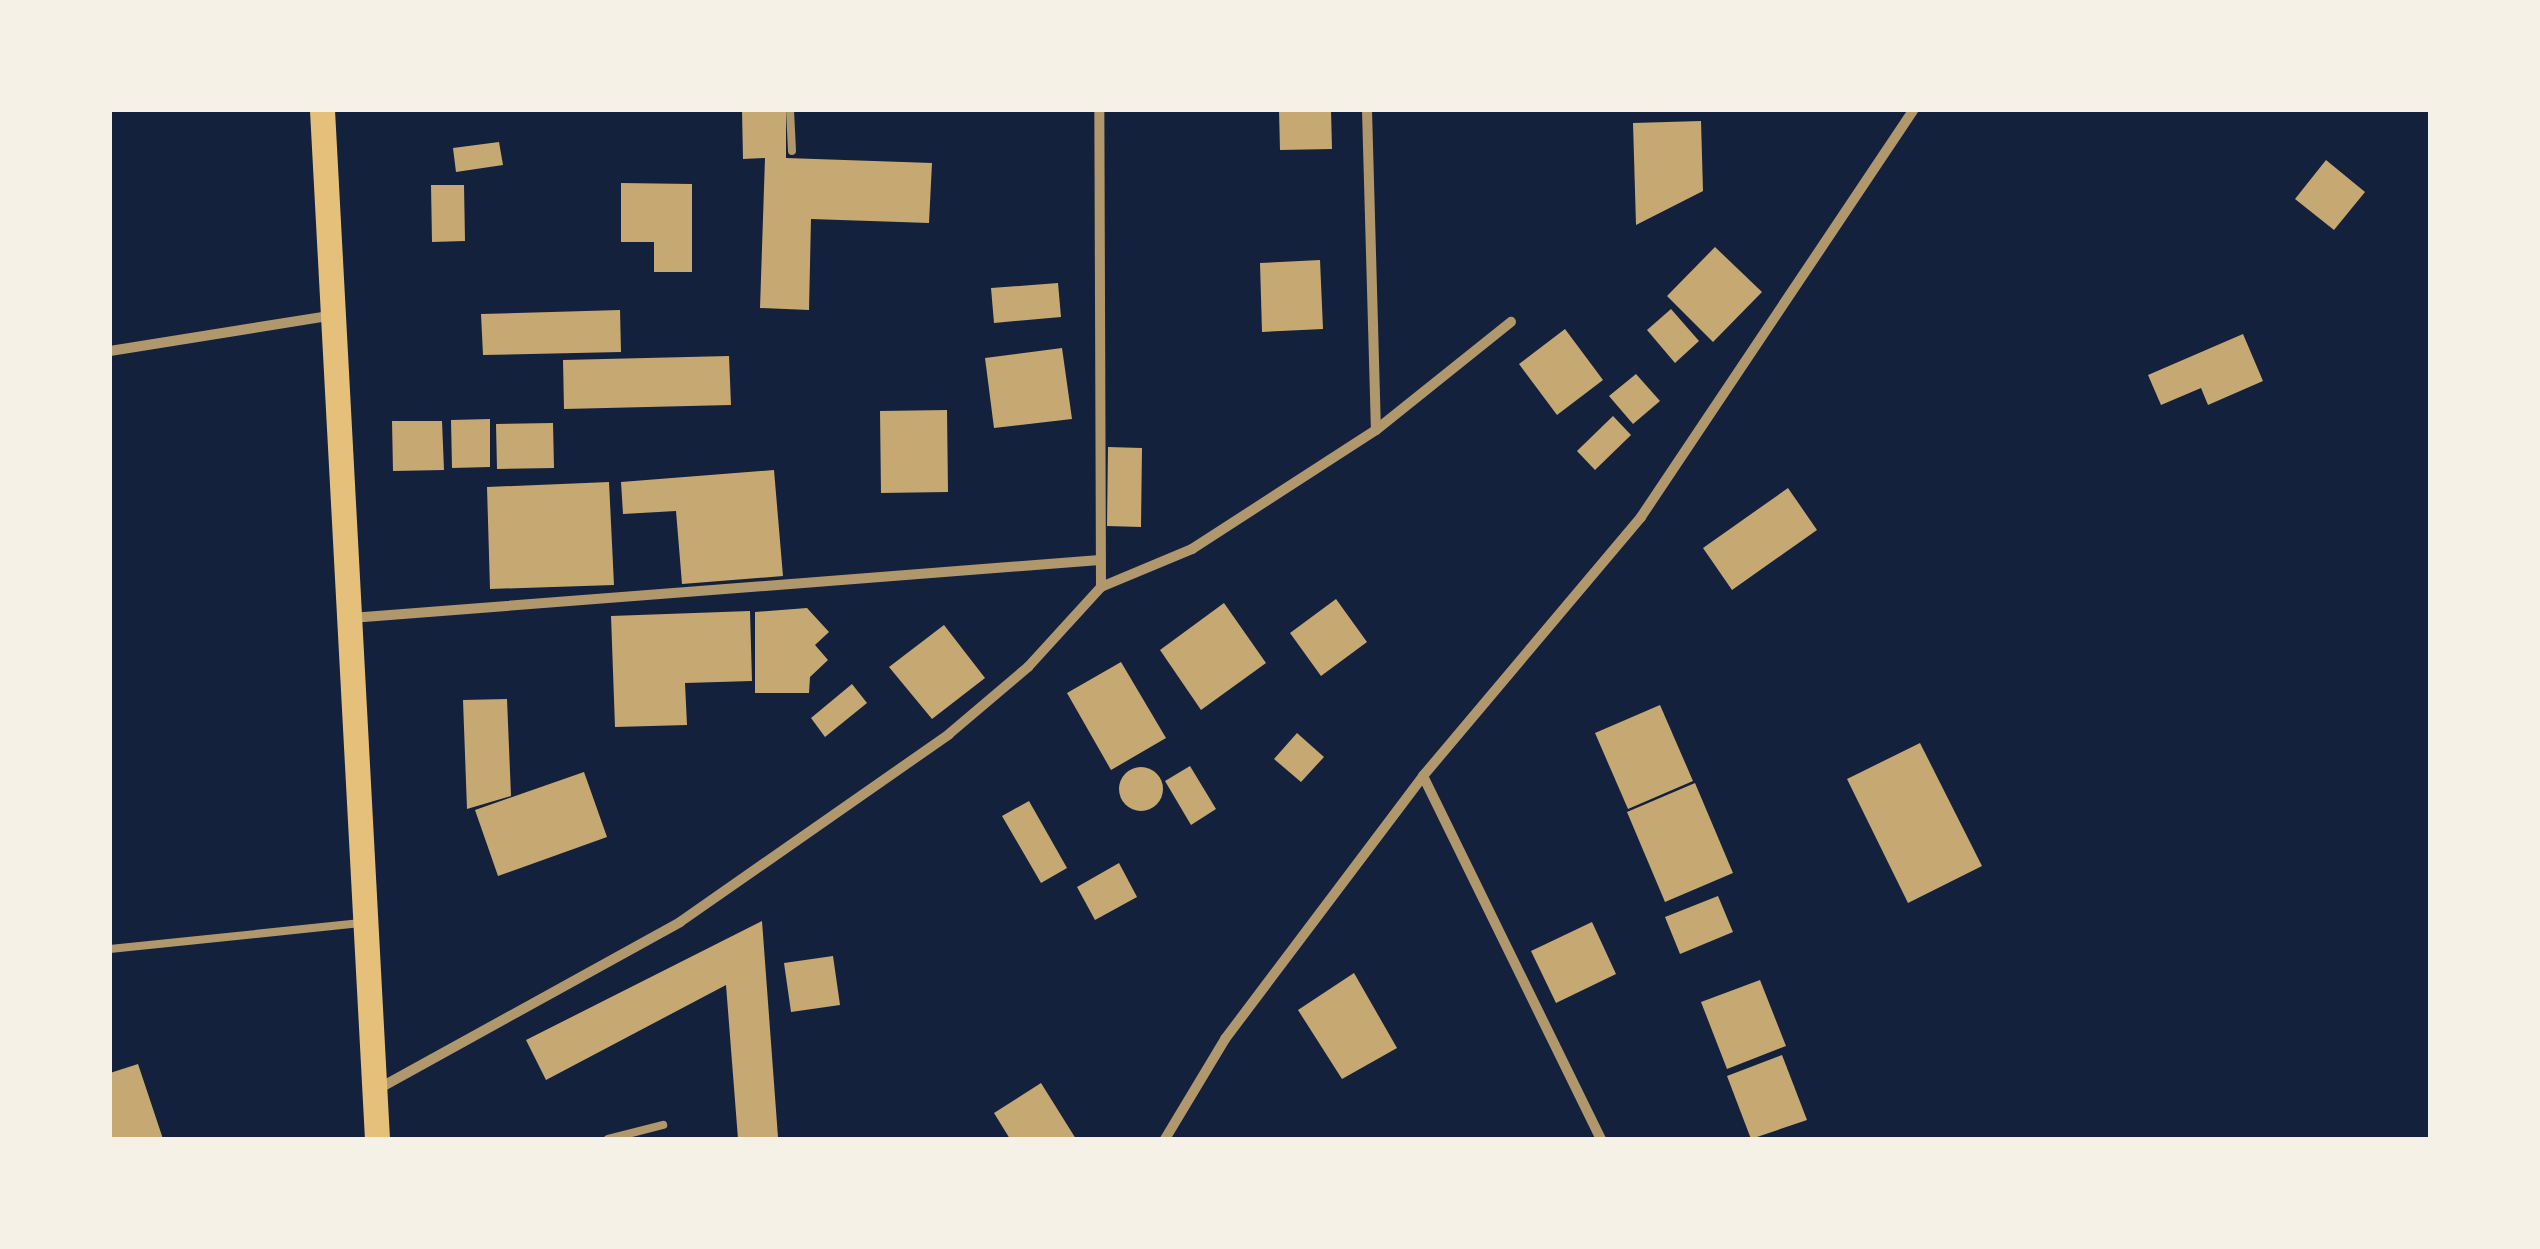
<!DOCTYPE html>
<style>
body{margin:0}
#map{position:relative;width:2540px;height:1249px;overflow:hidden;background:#14213d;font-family:"Zilla Slab",serif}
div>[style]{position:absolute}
.building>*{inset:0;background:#c6a872}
.round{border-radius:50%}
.service>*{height:8px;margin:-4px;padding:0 4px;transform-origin:4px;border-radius:4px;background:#b1986c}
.minor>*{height:10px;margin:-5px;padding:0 5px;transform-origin:5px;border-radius:5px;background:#b1986c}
.primary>*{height:25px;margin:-12.5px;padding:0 12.5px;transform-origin:12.5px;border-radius:12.5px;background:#e5c07b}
span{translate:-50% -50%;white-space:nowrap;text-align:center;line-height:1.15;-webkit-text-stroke:10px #f6f1e7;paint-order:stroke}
.frame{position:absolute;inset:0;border:112px solid #f6f1e7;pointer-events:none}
</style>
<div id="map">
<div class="building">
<i style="clip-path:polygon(742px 110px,786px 110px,786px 158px,932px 163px,929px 223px,811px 219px,809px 310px,760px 308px,765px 158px,743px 159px)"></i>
<i style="clip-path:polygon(1279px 110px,1331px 110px,1332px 149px,1280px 150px)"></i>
<i style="clip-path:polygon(1701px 121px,1703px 191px,1636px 225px,1633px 123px)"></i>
<i style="clip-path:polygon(499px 142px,503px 165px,456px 172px,453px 148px)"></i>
<i style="clip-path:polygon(2326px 160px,2365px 192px,2334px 230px,2295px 199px)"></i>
<i style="clip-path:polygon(621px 183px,692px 184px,692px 272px,654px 272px,654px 242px,621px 242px)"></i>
<i style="clip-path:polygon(431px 185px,464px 185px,465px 241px,432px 242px)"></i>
<i style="clip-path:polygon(1715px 247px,1762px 292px,1713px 342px,1667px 296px)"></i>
<i style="clip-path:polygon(1320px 260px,1323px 329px,1262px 332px,1260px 263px)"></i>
<i style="clip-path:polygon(1058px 283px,1061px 317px,994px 323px,991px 288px)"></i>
<i style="clip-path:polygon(1671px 309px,1699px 341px,1675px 363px,1647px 330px)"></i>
<i style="clip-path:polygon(620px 310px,621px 352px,483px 355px,481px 314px)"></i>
<i style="clip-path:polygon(1565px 329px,1603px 380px,1557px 415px,1519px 364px)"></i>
<i style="clip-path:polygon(2243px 334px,2263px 381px,2208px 405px,2201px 388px,2161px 405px,2148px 375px)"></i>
<i style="clip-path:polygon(1062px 348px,1072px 419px,994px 428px,985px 358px)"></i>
<i style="clip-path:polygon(729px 356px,731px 405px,564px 409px,563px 360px)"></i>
<i style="clip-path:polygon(1636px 374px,1660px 401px,1633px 424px,1609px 396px)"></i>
<i style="clip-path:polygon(947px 410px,948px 492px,881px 493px,880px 411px)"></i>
<i style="clip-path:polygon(1613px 416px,1631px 435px,1595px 470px,1577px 451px)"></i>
<i style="clip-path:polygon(490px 419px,490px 467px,452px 468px,451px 420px)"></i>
<i style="clip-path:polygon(392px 421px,442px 421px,444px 470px,393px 471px)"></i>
<i style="clip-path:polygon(553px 423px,554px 468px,497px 469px,496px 424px)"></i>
<i style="clip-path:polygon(1108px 447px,1142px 448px,1141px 527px,1107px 526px)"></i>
<i style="clip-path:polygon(774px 470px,783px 576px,682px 584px,676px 511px,623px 514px,621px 482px)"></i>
<i style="clip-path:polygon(609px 482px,614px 585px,490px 589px,487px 487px)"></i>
<i style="clip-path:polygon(1788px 488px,1817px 530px,1732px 590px,1703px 548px)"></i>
<i style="clip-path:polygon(1336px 599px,1367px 642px,1321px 676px,1290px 633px)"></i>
<i style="clip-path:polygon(1224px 603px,1266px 663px,1201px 710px,1160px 650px)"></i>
<i style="clip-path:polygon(807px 608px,829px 632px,815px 645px,828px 660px,810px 677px,809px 693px,755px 693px,755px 612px)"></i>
<i style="clip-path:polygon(750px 611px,752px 681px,685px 683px,687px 725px,615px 727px,611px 616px)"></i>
<i style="clip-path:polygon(944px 625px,985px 678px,932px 719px,889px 667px)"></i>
<i style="clip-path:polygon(1121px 662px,1166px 738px,1111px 770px,1067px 693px)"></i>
<i style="clip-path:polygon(852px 684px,867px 703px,825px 737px,811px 718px)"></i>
<i style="clip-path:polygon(507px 699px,511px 796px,467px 809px,463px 700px)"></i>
<i style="clip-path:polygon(1660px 705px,1693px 781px,1628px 809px,1595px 733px)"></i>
<i style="clip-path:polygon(1297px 733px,1324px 757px,1301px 782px,1274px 759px)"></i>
<i style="clip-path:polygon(1920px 743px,1982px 866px,1908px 903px,1847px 779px)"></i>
<i style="clip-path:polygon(1190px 766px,1216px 809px,1191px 825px,1165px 781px)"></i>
<i class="round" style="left:1119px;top:767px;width:44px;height:44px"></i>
<i style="clip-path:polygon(584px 772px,607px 837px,498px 876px,475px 810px)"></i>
<i style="clip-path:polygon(1695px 783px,1733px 873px,1665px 902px,1627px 812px)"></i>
<i style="clip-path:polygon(1029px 801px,1067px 868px,1041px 883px,1002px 816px)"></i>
<i style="clip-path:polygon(1119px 863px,1137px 897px,1095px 920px,1077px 887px)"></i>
<i style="clip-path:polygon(1718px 896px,1733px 932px,1680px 954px,1665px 917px)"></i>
<i style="clip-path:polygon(762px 921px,778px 1137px,738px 1139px,726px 985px,546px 1080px,526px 1040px)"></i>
<i style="clip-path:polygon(1592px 922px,1616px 974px,1556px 1003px,1531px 951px)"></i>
<i style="clip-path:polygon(833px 956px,840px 1005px,791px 1012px,784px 963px)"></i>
<i style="clip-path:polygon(1354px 973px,1397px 1048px,1342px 1079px,1298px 1010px)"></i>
<i style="clip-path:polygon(1760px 980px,1786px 1046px,1727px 1069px,1701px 1002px)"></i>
<i style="clip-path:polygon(1782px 1055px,1807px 1120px,1751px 1139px,1727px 1076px)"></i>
<i style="clip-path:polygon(138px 1064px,163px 1139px,110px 1139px,110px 1073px)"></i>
<i style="clip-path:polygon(1041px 1083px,1076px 1139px,1010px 1139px,994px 1113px)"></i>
</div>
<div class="service">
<i style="left:790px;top:110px;width:41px;rotate:87.2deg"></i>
<i style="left:110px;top:949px;width:252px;rotate:-5.9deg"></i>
<i style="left:608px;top:1139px;width:57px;rotate:-14.3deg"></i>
</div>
<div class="minor">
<i style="left:1367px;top:110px;width:320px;rotate:88.4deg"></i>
<i style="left:110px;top:351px;width:222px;rotate:-9.1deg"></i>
<i style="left:1101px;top:587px;width:99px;rotate:-22.7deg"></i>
<i style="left:1192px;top:549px;width:219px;rotate:-32.9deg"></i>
<i style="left:1376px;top:430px;width:173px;rotate:-38.7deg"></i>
<i style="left:351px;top:618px;width:751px;rotate:-4.43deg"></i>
<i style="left:1423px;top:776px;width:404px;rotate:63.9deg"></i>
<i style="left:376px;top:1090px;width:347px;rotate:-28.9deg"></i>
<i style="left:680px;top:922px;width:328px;rotate:-34.9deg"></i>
<i style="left:949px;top:734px;width:104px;rotate:-40.3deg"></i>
<i style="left:1028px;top:667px;width:108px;rotate:-47.6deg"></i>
<i style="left:1101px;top:587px;width:477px;rotate:-90.2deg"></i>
<i style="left:1165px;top:1139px;width:117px;rotate:-59deg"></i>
<i style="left:1225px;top:1039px;width:329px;rotate:-53deg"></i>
<i style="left:1423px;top:776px;width:339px;rotate:-49.9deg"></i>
<i style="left:1641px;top:517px;width:490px;rotate:-56.2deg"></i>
</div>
<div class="primary">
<i style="left:322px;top:110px;width:1030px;rotate:86.94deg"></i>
</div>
<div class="frame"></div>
</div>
